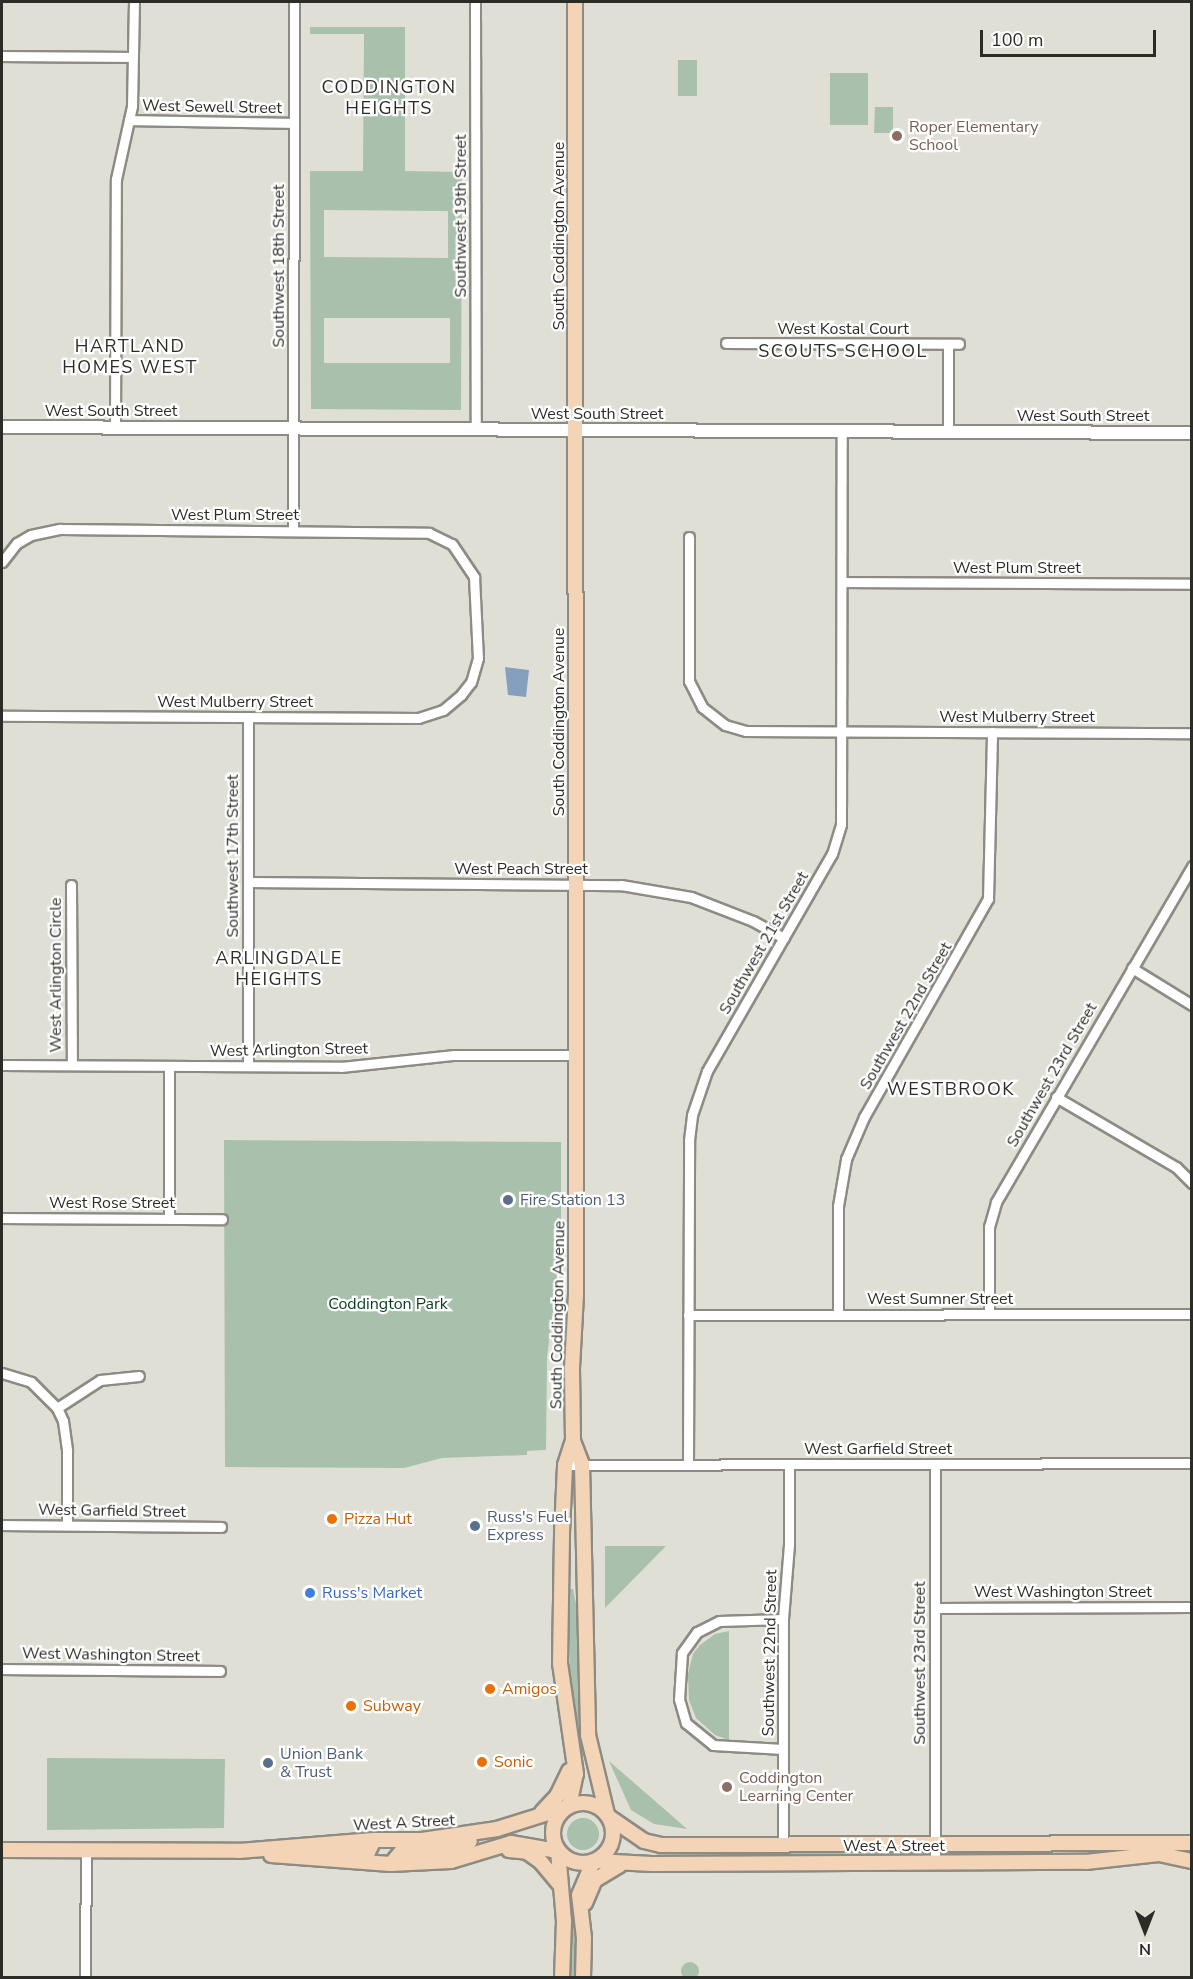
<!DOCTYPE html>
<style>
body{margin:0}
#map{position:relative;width:1193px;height:1979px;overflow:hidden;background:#e0dfd6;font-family:"Nunito Sans",sans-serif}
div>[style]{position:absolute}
.green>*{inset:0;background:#a8c0ac}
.round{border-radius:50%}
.water>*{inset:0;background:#85a0bf}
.roads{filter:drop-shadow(2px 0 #8d8b83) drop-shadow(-2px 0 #8d8b83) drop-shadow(0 2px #8d8b83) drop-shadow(0 -2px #8d8b83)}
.minor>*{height:9px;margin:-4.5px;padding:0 4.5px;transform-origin:4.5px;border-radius:4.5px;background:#fff}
.tertiary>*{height:12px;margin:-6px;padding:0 6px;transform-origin:6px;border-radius:6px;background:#fff}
.secondary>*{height:14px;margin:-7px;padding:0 7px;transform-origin:7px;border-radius:7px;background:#f4d4b6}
.secondary>.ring{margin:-7px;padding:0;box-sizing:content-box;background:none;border:14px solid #f4d4b6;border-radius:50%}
.dots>*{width:16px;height:16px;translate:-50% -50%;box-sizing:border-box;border:3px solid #fff;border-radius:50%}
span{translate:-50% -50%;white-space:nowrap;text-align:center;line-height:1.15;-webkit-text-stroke:4.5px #fff;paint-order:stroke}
.street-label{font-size:16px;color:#2b2b27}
.education-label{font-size:16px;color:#785e54}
.left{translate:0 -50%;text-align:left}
.service-label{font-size:16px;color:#4e5e75}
.park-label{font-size:16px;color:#033f1b}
.food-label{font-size:16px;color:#c56008}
.shop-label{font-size:16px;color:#366cbe}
.neighbourhood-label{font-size:18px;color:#2b2b27;letter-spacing:1.5px}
.frame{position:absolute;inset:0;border:3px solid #2b2b27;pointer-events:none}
.north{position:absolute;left:1115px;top:1901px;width:60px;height:60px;-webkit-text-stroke:4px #fff;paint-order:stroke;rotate:180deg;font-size:16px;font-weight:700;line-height:24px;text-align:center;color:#2b2b27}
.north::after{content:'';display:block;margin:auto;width:21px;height:27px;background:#2b2b27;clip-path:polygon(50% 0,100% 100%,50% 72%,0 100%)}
.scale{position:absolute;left:980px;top:30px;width:176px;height:27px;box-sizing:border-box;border:3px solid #2b2b27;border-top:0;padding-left:8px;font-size:18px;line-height:21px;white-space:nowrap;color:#2b2b27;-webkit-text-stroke:4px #fff;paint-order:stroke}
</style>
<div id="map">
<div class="green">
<i style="clip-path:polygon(evenodd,310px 27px,405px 27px,405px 171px,462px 172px,461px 410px,311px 409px,310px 171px,363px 171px,364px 34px,310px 34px,310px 27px,324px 210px,448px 211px,448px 258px,324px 257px,324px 210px,310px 27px,324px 318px,450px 318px,450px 363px,324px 363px,324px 318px)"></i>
<i style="clip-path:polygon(678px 60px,697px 60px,697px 96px,678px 96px)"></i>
<i style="clip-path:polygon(830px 73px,868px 73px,868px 125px,830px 125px)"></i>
<i style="clip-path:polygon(875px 107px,893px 107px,893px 133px,874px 133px)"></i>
<i style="clip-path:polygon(224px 1140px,561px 1142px,561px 1234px,557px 1235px,557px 1280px,547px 1357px,546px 1450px,527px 1451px,527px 1455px,442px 1458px,404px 1468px,225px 1467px)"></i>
<i style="clip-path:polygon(605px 1546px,666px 1546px,605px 1608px)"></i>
<i style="clip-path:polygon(569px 1589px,573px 1589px,580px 1623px,580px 1712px,585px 1753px,578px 1756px,570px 1678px)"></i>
<i style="clip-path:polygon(729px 1631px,729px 1740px,715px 1735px,696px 1718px,689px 1700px,688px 1674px,693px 1654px,700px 1645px,715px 1634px)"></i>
<i style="clip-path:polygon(47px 1758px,225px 1759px,224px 1828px,47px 1830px)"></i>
<i style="clip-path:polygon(609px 1761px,670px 1814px,687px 1829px,654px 1824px,631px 1810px)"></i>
<i class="round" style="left:567px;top:1818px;width:32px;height:32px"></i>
<i style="clip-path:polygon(923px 1849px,913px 1859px,656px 1860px,657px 1854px,708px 1850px)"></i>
<i style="clip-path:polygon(569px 1902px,573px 1902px,578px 1941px,577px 1977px,569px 1978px)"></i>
<i class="round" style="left:681px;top:1962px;width:18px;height:18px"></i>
</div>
<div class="water">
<i style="clip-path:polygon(505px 667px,529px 670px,526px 697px,508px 695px)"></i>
</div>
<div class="roads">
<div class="minor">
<i style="left:475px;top:2px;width:428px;rotate:89.9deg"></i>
<i style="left:2px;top:56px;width:131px;rotate:0.4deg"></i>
<i style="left:129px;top:120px;width:165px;rotate:1deg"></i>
<i style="left:726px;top:343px;width:233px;rotate:0.2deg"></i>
<i style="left:948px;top:344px;width:88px;rotate:90deg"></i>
<i style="left:115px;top:428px;width:249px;rotate:-89.8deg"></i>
<i style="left:116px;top:179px;width:75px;rotate:-77.6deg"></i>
<i style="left:132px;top:106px;width:104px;rotate:-88.9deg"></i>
<i style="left:293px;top:530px;width:528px;rotate:-89.89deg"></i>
<i style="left:689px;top:537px;width:144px;rotate:90deg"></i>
<i style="left:689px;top:681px;width:29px;rotate:63deg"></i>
<i style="left:702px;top:707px;width:29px;rotate:38deg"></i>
<i style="left:725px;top:725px;width:22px;rotate:16deg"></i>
<i style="left:746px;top:731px;width:446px;rotate:0.3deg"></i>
<i style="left:2px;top:562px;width:24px;rotate:-52deg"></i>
<i style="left:17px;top:543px;width:16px;rotate:-30deg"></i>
<i style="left:31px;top:535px;width:30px;rotate:-12deg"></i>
<i style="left:60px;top:529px;width:369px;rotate:0.6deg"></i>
<i style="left:429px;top:533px;width:25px;rotate:26deg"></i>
<i style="left:452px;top:544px;width:40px;rotate:56deg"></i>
<i style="left:474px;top:577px;width:81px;rotate:87.2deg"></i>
<i style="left:478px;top:658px;width:25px;rotate:106deg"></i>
<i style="left:471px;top:682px;width:16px;rotate:128deg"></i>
<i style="left:461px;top:695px;width:23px;rotate:140deg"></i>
<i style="left:443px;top:710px;width:26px;rotate:162deg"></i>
<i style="left:418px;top:718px;width:416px;rotate:-179.7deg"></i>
<i style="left:842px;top:582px;width:350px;rotate:0.3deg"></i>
<i style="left:248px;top:717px;width:349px;rotate:90deg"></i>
<i style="left:248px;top:882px;width:373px;rotate:0.5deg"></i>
<i style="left:621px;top:885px;width:71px;rotate:9.7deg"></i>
<i style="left:691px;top:897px;width:66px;rotate:21.2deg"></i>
<i style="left:753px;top:921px;width:35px;rotate:29deg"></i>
<i style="left:71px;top:885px;width:180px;rotate:89.7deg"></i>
<i style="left:1132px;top:968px;width:70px;rotate:31.7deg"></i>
<i style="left:2px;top:1065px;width:339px;rotate:0.3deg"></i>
<i style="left:341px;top:1067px;width:114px;rotate:-6.1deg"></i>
<i style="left:454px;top:1055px;width:122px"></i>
<i style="left:169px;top:1066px;width:153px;rotate:90deg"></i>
<i style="left:1056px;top:1097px;width:139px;rotate:30.3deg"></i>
<i style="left:1176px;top:1167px;width:23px;rotate:45deg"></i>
<i style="left:2px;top:1218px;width:220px;rotate:0.3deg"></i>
<i style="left:989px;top:1314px;width:87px;rotate:-90deg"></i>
<i style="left:989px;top:1227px;width:26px;rotate:-74deg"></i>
<i style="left:996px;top:1202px;width:389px;rotate:-59.7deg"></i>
<i style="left:688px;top:1315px;width:504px;rotate:-0.11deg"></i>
<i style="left:838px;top:1315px;width:109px;rotate:-90deg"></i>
<i style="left:838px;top:1206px;width:48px;rotate:-80.3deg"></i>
<i style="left:846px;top:1159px;width:46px;rotate:-66.8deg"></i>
<i style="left:864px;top:1117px;width:251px;rotate:-60.4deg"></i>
<i style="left:988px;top:899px;width:167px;rotate:-88.6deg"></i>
<i style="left:2px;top:1373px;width:30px;rotate:17deg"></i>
<i style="left:31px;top:1382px;width:37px;rotate:45deg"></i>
<i style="left:57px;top:1408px;width:14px;rotate:65deg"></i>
<i style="left:63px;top:1421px;width:30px;rotate:82deg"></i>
<i style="left:67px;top:1451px;width:74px;rotate:90deg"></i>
<i style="left:57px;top:1408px;width:51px;rotate:-33.1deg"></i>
<i style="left:100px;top:1380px;width:39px;rotate:-6deg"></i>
<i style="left:688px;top:1464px;width:324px;rotate:-89.8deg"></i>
<i style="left:689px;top:1140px;width:25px;rotate:-83deg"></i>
<i style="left:692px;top:1115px;width:46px;rotate:-71.2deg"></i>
<i style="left:707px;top:1071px;width:250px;rotate:-60.1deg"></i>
<i style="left:832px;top:854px;width:31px;rotate:-73deg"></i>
<i style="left:841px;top:824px;width:393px;rotate:-89.9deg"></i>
<i style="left:935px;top:1464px;width:398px;rotate:90deg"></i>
<i style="left:565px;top:1465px;width:627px;rotate:-0.18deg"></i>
<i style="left:2px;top:1525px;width:219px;rotate:0.5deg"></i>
<i style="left:935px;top:1608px;width:257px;rotate:-0.2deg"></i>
<i style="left:783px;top:1619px;width:64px;rotate:178.2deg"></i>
<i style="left:719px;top:1621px;width:25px;rotate:153deg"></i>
<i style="left:697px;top:1632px;width:26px;rotate:126deg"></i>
<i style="left:682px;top:1653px;width:46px;rotate:93.7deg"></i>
<i style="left:679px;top:1699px;width:25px;rotate:74deg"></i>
<i style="left:686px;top:1723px;width:35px;rotate:39deg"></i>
<i style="left:713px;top:1745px;width:70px;rotate:3.3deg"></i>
<i style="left:2px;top:1669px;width:218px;rotate:0.5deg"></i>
<i style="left:783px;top:1843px;width:224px;rotate:-90deg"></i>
<i style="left:783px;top:1619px;width:75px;rotate:-85.4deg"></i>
<i style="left:789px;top:1544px;width:80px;rotate:-90deg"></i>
<i style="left:85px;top:1978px;width:128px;rotate:-89.6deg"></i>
</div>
<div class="tertiary">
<i style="left:2px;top:427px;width:1190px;rotate:0.29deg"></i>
</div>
<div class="secondary">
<i style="left:573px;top:1441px;width:25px;rotate:69deg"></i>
<i style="left:582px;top:1464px;width:271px;rotate:88.7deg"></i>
<i style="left:588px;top:1735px;width:81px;rotate:76.5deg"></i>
<i class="ring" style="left:553px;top:1803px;width:46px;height:46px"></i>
<i style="left:569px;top:1806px;width:33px;rotate:-78deg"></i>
<i style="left:576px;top:1774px;width:112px;rotate:-98.2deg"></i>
<i style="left:560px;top:1663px;width:131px;rotate:-89.1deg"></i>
<i style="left:562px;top:1532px;width:67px;rotate:-87.4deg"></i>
<i style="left:565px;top:1465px;width:25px;rotate:-72deg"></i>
<i style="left:573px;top:1441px;width:73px;rotate:-90.8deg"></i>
<i style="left:572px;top:1368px;width:73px;rotate:-86.9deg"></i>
<i style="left:576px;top:1295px;width:1293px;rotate:-90.04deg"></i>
<i style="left:542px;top:1812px;width:22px;rotate:-47deg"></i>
<i style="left:557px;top:1796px;width:28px;rotate:-64deg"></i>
<i style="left:609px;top:1817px;width:42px;rotate:34.4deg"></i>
<i style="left:644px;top:1841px;width:17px;rotate:13deg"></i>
<i style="left:661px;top:1845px;width:531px;rotate:-0.22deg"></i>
<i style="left:2px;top:1850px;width:237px;rotate:0.2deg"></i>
<i style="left:239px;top:1851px;width:135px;rotate:-4.7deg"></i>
<i style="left:374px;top:1840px;width:48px"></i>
<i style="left:422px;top:1840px;width:76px;rotate:-8.3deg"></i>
<i style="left:497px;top:1829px;width:73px;rotate:-17.4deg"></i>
<i style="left:509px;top:1850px;width:18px;rotate:6deg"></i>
<i style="left:527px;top:1852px;width:16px;rotate:35deg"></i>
<i style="left:540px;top:1861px;width:31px;rotate:50deg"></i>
<i style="left:558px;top:1851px;width:70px;rotate:85.1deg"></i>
<i style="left:564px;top:1921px;width:57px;rotate:92deg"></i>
<i style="left:322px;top:1852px;width:46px"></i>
<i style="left:368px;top:1852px;width:13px;rotate:-63deg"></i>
<i style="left:271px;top:1855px;width:120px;rotate:4.3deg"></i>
<i style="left:391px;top:1864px;width:60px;rotate:-2.9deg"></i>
<i style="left:451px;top:1861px;width:63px;rotate:-16.7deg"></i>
<i style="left:511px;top:1843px;width:48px;rotate:9.7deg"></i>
<i style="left:595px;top:1861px;width:57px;rotate:3deg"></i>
<i style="left:652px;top:1864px;width:434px;rotate:-0.3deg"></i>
<i style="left:1086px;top:1862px;width:73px;rotate:-6.3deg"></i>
<i style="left:1159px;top:1854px;width:34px;rotate:12deg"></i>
<i style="left:391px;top:1864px;width:16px;rotate:-50deg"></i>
<i style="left:401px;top:1852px;width:45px;rotate:-3.8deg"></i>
<i style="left:446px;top:1849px;width:25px;rotate:-18deg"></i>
<i style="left:585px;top:1903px;width:25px;rotate:-67deg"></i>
<i style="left:595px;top:1880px;width:29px;rotate:-31deg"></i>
<i style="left:583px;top:1978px;width:40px;rotate:-88.6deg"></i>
<i style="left:584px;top:1938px;width:43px;rotate:-96.6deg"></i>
<i style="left:579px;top:1895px;width:36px;rotate:-67deg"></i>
</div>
</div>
<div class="dots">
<i style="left:897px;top:136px;background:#8d6e63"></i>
<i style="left:508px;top:1200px;background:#5c6f8a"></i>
<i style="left:332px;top:1519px;background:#e8710a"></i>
<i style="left:475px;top:1526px;background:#5c6f8a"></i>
<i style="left:310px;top:1593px;background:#3f7fe0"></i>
<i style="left:490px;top:1689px;background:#e8710a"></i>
<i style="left:351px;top:1706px;background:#e8710a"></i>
<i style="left:482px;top:1762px;background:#e8710a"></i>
<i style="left:268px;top:1763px;background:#5c6f8a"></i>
<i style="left:727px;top:1787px;background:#8d6e63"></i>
</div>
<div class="street-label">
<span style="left:212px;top:107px;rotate:1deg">West Sewell Street</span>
<span style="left:461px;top:216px;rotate:-90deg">Southwest 19th Street</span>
<span style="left:559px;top:236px;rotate:-90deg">South Coddington Avenue</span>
<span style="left:279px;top:266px;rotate:-90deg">Southwest 18th Street</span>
<span style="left:843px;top:329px">West Kostal Court</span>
<span style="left:111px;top:411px">West South Street</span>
<span style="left:597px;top:414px">West South Street</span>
<span style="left:1083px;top:416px">West South Street</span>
<span style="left:235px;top:515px">West Plum Street</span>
<span style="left:1017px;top:568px">West Plum Street</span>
<span style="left:235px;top:702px">West Mulberry Street</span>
<span style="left:1017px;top:717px">West Mulberry Street</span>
<span style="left:559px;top:722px;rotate:-90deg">South Coddington Avenue</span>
<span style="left:233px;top:856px;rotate:-90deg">Southwest 17th Street</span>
<span style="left:521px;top:869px">West Peach Street</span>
<span style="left:764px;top:943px;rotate:-60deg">Southwest 21st Street</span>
<span style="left:56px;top:975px;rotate:-90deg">West Arlington Circle</span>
<span style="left:906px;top:1016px;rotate:-60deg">Southwest 22nd Street</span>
<span style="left:289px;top:1050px;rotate:-1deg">West Arlington Street</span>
<span style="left:1052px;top:1075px;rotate:-60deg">Southwest 23rd Street</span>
<span style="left:112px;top:1203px">West Rose Street</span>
<span style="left:940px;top:1299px">West Sumner Street</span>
<span style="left:558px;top:1315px;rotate:-89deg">South Coddington Avenue</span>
<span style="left:878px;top:1449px">West Garfield Street</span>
<span style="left:112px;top:1511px;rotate:1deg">West Garfield Street</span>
<span style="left:1063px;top:1592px">West Washington Street</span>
<span style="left:770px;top:1653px;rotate:-89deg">Southwest 22nd Street</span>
<span style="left:111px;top:1655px;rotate:1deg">West Washington Street</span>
<span style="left:920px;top:1663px;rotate:-90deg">Southwest 23rd Street</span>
<span style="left:404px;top:1823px;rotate:-3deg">West A Street</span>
<span style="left:894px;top:1846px">West A Street</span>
</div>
<div class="education-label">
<span class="left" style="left:909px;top:136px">Roper Elementary<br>School</span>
<span class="left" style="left:739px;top:1787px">Coddington<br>Learning Center</span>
</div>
<div class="service-label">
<span class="left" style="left:520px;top:1200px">Fire Station 13</span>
<span class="left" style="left:487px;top:1526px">Russ's Fuel<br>Express</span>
<span class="left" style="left:280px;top:1763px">Union Bank<br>&amp; Trust</span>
</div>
<div class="park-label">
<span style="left:388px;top:1304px">Coddington Park</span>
</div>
<div class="food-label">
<span class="left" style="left:344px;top:1519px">Pizza Hut</span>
<span class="left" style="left:502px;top:1689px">Amigos</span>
<span class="left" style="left:363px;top:1706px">Subway</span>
<span class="left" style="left:494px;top:1762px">Sonic</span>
</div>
<div class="shop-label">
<span class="left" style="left:322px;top:1593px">Russ's Market</span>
</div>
<div class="neighbourhood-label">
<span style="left:389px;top:98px">CODDINGTON<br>HEIGHTS</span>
<span style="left:130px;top:357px">HARTLAND<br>HOMES WEST</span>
<span style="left:843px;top:351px">SCOUTS SCHOOL</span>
<span style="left:279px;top:969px">ARLINGDALE<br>HEIGHTS</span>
<span style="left:951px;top:1089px">WESTBROOK</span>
</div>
<div class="frame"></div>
<div class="north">N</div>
<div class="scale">100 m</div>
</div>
